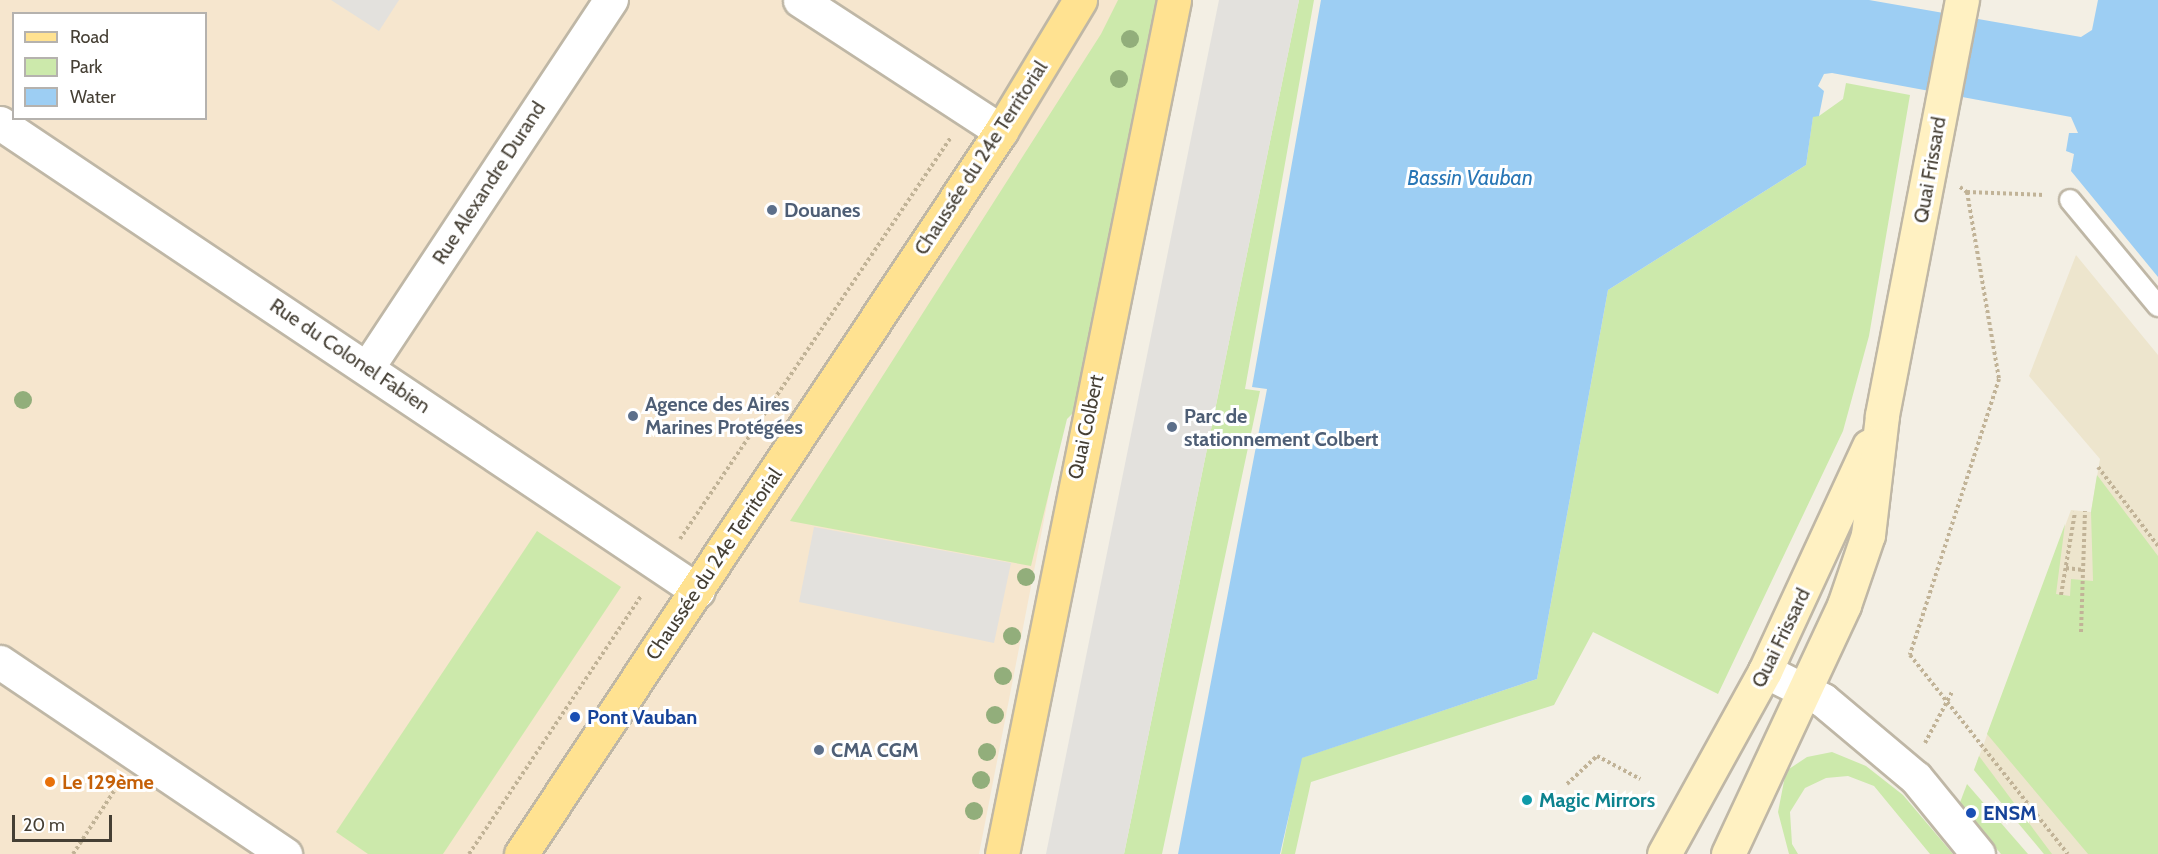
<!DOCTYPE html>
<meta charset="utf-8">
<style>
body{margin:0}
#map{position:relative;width:2158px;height:854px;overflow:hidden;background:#f3efe4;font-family:Cabin,sans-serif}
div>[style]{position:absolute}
.commercial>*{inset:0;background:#f6e6ce}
.education>*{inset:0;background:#ede5cd}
.green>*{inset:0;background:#cce9ab}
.parking>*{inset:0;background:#e3e1dd}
.water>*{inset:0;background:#9dcef3}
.path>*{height:4px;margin-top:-2px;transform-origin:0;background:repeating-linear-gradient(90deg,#c1b397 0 3px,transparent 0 6px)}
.roads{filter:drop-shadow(2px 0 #bfb7a6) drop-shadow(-2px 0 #bfb7a6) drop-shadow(0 2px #bfb7a6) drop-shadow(0 -2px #bfb7a6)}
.lane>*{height:20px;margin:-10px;padding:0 10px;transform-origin:10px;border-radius:10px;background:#fff}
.street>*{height:33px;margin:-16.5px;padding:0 16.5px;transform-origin:16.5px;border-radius:16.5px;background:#fff}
.secondary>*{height:33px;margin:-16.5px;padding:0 16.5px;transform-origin:16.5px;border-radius:16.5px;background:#fff1c2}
.primary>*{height:33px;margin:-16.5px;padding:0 16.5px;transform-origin:16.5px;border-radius:16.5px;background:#ffe291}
.trees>*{width:18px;height:18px;margin:-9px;border-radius:50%;background:#92ae7b}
.dots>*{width:16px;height:16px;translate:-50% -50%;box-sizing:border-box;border:3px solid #fff;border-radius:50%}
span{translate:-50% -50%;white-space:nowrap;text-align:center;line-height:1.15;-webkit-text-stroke:6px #fff;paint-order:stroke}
.street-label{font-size:20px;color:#453f34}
.service-label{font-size:20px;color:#4e5e75;font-weight:700}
.left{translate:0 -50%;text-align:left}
.transit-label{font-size:20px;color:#164399;font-weight:700}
.food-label{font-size:20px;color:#c56008;font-weight:700}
.culture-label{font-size:20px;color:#0d838f;font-weight:700}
.water-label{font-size:21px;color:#2977b6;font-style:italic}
.legend{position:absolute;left:12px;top:12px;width:195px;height:108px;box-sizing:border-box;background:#fff;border:2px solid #b5b2ae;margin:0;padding:8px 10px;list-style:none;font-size:18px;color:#453f34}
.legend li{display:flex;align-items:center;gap:12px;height:30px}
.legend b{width:30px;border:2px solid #b5b2ae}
.scale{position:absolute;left:12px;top:815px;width:100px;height:27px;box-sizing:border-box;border:3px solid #453f34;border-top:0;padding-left:8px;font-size:18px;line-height:21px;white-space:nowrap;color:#453f34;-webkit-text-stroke:4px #fff;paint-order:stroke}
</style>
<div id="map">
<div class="commercial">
<i style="clip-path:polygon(evenodd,0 0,1145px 0,979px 854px,0 854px,0 0,14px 14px,206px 14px,206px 118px,14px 118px,14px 14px)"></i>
</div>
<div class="education">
<i style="clip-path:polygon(2076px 255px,2158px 355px,2158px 854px,2044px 854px,1974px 770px,2071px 510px,2091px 512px,2100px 459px,2029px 376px)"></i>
</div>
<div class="green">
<i style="clip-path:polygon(1118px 0,1157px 0,1079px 407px,1067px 419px,1031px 566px,790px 521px,1101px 34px)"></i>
<i style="clip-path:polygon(1299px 0,1314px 0,1245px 389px,1260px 391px,1162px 854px,1124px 854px)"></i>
<i style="clip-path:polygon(1846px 83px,1910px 95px,1869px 336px,1843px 431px,1718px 694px,1593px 632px,1554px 705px,1311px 782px,1295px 854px,1281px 854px,1301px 758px,1537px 679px,1608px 290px,1806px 165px,1813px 116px,1819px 116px,1843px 99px)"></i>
<i style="clip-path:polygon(2097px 475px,2158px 556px,2158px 854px,2088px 854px,1987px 734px,2065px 524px,2056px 594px,2070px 596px,2071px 579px,2093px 581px,2091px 512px)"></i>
<i style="clip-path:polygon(537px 531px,621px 587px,443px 854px,368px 854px,336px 832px)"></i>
<i style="clip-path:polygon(1832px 752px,1866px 766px,1903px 795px,1953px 854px,1930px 854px,1874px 786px,1848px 776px,1826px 778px,1805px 788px,1790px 812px,1792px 844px,1798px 854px,1789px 854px,1778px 812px,1786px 771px,1807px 757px)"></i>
<i style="clip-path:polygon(1979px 756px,2052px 854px,2044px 854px,1974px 770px)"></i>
<i style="clip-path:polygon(1967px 784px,2028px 854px,2001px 854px,1959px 805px)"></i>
</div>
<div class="parking">
<i style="clip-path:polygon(331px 0,399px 0,379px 31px)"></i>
<i style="clip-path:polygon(1219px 0,1299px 0,1124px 854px,1046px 854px)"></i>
<i style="clip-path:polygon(814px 527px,1011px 563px,994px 643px,799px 602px)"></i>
</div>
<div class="water">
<i style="clip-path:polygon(1321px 0,1869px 0,2081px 37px,2092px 30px,2098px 0,2158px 0,2158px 277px,2071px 171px,2074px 154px,2066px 151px,2069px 133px,2078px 133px,2071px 117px,1832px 73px,1824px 74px,1818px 86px,1824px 91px,1819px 116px,1813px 117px,1806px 165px,1608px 290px,1537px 679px,1302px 758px,1280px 854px,1178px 854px,1267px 389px,1252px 387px)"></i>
</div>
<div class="path">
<i style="left:1960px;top:187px;width:9px;rotate:36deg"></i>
<i style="left:1967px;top:192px;width:190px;rotate:80.3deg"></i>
<i style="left:1999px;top:379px;width:290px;rotate:107.9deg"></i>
<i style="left:1910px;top:655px;width:254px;rotate:51.6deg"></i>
<i style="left:1967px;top:192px;width:78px;rotate:2.2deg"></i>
<i style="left:2098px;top:467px;width:99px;rotate:52.8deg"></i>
<i style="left:680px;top:539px;width:485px;rotate:-56deg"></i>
<i style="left:2066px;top:568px;width:17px;rotate:7deg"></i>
<i style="left:2061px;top:595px;width:84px;rotate:-80.4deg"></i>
<i style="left:2081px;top:632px;width:121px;rotate:-88.1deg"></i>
<i style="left:1925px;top:743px;width:58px;rotate:-62.1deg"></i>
<i style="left:1567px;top:784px;width:41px;rotate:-43deg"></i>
<i style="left:1597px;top:756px;width:49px;rotate:28.1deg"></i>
<i style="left:73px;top:854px;width:86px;rotate:-56.9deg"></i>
<i style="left:469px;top:854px;width:311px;rotate:-56.3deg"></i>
</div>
<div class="roads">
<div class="lane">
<i style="left:2070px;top:200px;width:138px;rotate:50.3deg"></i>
</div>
<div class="street">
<i style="left:800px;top:0;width:240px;rotate:33.1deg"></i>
<i style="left:0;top:123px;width:840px;rotate:33.84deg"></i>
<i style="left:367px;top:368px;width:442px;rotate:-56.5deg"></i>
<i style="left:0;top:662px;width:344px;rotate:34deg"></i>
<i style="left:1765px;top:671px;width:65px;rotate:26.6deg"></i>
<i style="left:1823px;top:700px;width:121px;rotate:40deg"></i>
<i style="left:1916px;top:778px;width:98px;rotate:50.8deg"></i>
</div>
<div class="secondary">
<i style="left:1664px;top:854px;width:209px;rotate:-61.1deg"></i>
<i style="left:1765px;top:671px;width:248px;rotate:-65.2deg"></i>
<i style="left:1728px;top:854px;width:275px;rotate:-65deg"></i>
<i style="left:1844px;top:605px;width:74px;rotate:-71.1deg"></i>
<i style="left:1868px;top:535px;width:121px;rotate:-83.3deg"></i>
<i style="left:1882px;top:415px;width:423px;rotate:-79.1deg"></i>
</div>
<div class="primary">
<i style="left:521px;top:854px;width:868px;rotate:-56.42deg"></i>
<i style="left:1001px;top:131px;width:153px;rotate:-58.9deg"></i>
<i style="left:1002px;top:854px;width:871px;rotate:-78.61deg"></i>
</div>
</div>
<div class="trees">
<i style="left:1130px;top:39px"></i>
<i style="left:1119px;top:79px"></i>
<i style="left:23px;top:400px"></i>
<i style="left:1026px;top:577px"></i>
<i style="left:1012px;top:636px"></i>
<i style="left:1003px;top:676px"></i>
<i style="left:995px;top:715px"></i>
<i style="left:987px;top:752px"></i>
<i style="left:981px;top:780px"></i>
<i style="left:974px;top:811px"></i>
</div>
<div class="dots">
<i style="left:772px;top:210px;background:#5c6f8a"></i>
<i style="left:633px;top:416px;background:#5c6f8a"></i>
<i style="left:1172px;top:427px;background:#5c6f8a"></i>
<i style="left:575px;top:717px;background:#1a4fb4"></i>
<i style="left:819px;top:750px;background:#5c6f8a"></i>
<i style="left:50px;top:782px;background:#e8710a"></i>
<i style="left:1527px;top:800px;background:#0f9aa8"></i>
<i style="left:1971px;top:813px;background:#1a4fb4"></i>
</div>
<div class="street-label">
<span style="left:981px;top:158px;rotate:-57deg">Chaussée du 24e Territorial</span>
<span style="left:1930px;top:170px;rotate:-80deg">Quai Frissard</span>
<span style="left:489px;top:183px;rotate:-57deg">Rue Alexandre Durand</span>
<span style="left:350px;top:356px;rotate:34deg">Rue du Colonel Fabien</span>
<span style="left:1086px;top:427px;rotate:-78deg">Quai Colbert</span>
<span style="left:714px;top:564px;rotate:-56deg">Chaussée du 24e Territorial</span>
<span style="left:1781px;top:638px;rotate:-64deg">Quai Frissard</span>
</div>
<div class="service-label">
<span class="left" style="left:784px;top:210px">Douanes</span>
<span class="left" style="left:645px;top:416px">Agence des Aires<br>Marines Protégées</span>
<span class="left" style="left:1184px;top:428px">Parc de<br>stationnement Colbert</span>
<span class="left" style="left:831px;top:750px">CMA CGM</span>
</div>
<div class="transit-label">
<span class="left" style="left:587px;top:717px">Pont Vauban</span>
<span class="left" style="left:1983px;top:813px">ENSM</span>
</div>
<div class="food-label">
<span class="left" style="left:62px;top:782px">Le 129ème</span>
</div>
<div class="culture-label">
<span class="left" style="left:1539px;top:800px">Magic Mirrors</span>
</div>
<div class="water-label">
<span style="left:1470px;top:178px">Bassin Vauban</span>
</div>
<ul class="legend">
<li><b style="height:8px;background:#ffe291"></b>Road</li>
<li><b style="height:16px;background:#cce9ab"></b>Park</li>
<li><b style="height:16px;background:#9dcef3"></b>Water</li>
</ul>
<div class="scale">20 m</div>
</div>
